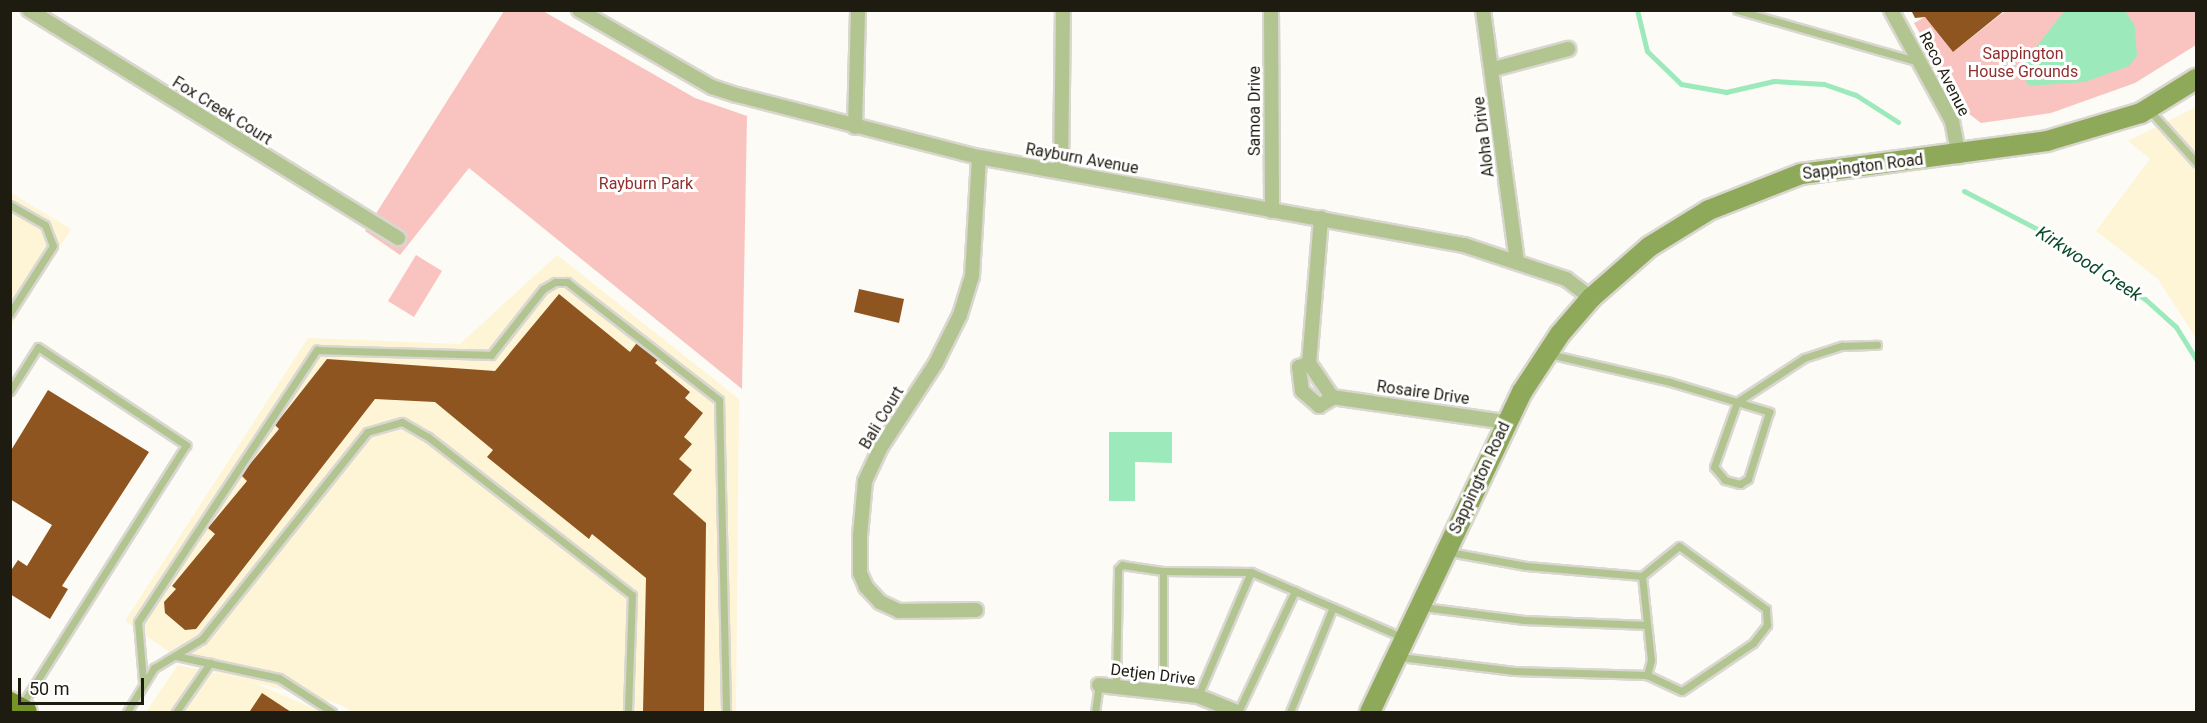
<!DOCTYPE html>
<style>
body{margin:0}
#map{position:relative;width:2207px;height:723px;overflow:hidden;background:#fdfbf5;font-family:Roboto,sans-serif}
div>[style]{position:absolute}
.built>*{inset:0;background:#fef4d6}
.green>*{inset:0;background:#f9c4bf}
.water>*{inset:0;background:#9ceabc}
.stream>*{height:5px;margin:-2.5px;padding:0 2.5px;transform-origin:2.5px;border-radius:2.5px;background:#9ceabc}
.building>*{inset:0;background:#8f5521}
.roads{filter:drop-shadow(2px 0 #d9d7d0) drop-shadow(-2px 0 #d9d7d0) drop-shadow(0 2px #d9d7d0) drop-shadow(0 -2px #d9d7d0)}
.service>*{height:7px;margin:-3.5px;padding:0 3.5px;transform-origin:3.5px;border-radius:3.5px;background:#b2c591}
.minor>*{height:14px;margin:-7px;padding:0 7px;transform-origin:7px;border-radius:7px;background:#b2c591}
.secondary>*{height:20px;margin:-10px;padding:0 10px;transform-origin:10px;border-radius:10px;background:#8ea95a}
.primary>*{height:22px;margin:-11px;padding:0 11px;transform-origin:11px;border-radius:11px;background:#759428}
span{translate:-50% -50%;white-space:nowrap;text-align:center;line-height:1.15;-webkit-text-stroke:6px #fff;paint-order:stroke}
.park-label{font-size:16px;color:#902f2d}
.street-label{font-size:16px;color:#1e1b10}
.water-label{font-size:18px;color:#09482b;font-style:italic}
.frame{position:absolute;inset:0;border:12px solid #1e1b10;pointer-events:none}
.scale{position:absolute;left:18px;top:678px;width:126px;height:27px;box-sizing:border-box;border:3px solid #1e1b10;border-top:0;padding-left:8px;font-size:18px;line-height:21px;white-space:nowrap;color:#1e1b10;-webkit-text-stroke:4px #fff;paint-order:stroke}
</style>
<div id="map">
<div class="built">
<i style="clip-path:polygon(2196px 107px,2196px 338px,2158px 279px,2096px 231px,2150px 159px,2128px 141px)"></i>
<i style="clip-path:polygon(11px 193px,71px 229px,11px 326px)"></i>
<i style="clip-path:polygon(557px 255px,739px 399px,736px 712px,353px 712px,339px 704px,249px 681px,322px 712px,146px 712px,178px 665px,233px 677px,188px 665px,125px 621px,308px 338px,460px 344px)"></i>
</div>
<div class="green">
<i style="clip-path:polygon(504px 11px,543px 11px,695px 98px,747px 116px,742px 389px,469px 168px,400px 255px,365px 231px)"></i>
<i style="clip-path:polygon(2005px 11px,2196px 11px,2196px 45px,2135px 83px,2051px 113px,1981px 123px,1964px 110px,1914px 23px,1925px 17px,1953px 52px)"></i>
<i style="clip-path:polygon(416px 255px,442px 271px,414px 317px,388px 301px)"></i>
</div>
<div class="water">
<i style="clip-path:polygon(2065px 10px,2125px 11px,2135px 26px,2137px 56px,2129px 66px,2085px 82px,2029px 86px,2021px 74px,2023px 64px)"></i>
<i style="clip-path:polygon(1109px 432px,1172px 432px,1172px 463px,1135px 462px,1135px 501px,1109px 501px)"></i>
</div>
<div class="stream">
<i style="left:1637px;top:10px;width:42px;rotate:76.3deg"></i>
<i style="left:1647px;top:51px;width:47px;rotate:44.1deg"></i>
<i style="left:1681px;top:84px;width:46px;rotate:10.1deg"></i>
<i style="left:1726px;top:92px;width:49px;rotate:-12.9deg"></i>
<i style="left:1774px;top:81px;width:50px;rotate:3.4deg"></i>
<i style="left:1824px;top:84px;width:34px;rotate:19deg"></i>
<i style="left:1856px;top:95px;width:50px;rotate:32.7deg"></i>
<i style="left:1964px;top:191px;width:93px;rotate:27.4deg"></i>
<i style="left:2047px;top:234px;width:118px;rotate:33.6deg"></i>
<i style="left:2145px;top:299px;width:42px;rotate:42.1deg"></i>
<i style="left:2176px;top:327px;width:38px;rotate:58deg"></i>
</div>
<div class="building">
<i style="clip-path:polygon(1911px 10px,2005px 10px,1953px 52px,1925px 17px,1915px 18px)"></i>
<i style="clip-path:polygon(859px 289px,904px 299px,899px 323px,854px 312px)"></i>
<i style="clip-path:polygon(559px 294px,630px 352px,639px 340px,660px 357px,655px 363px,690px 392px,685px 398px,703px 413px,684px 437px,692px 444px,679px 459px,692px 470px,673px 494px,706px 523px,704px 712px,643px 712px,646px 578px,592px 534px,589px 539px,487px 457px,493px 450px,435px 402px,375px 399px,196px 629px,185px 630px,165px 613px,164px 602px,176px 589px,172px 586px,215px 534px,208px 528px,247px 481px,241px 475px,279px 429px,275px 425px,327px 359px,495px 371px)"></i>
<i style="clip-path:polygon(48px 390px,149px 452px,62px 586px,68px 589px,50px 619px,10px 594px,10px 572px,18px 560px,27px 566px,52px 525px,10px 499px,10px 452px)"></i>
<i style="clip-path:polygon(262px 693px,291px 712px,253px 712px,250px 711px)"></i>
</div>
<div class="roads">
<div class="service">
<i style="left:1737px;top:10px;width:189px;rotate:15.9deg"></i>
<i style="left:2150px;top:111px;width:69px;rotate:48deg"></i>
<i style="left:10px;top:205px;width:40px;rotate:29.7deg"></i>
<i style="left:45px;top:225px;width:22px;rotate:69deg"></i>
<i style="left:53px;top:246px;width:80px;rotate:122.7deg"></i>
<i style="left:1549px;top:354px;width:124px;rotate:13deg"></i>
<i style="left:1670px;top:382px;width:70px;rotate:16.6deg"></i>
<i style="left:1737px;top:402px;width:80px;rotate:-33.3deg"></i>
<i style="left:1804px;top:358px;width:40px;rotate:-18deg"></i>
<i style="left:1842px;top:346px;width:35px;rotate:-2deg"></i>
<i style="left:10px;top:391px;width:52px;rotate:-57.5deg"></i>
<i style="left:38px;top:347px;width:178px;rotate:33.5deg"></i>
<i style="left:186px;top:445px;width:309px;rotate:122.3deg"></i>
<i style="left:1737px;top:402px;width:34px;rotate:17deg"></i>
<i style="left:1769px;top:412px;width:70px;rotate:107.4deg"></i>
<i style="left:1748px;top:479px;width:9px;rotate:148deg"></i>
<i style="left:1740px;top:484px;width:16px;rotate:-165deg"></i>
<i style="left:1725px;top:480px;width:17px;rotate:-130deg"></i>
<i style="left:1714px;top:467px;width:69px;rotate:-70.5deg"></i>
<i style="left:1163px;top:571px;width:121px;rotate:90deg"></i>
<i style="left:1642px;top:576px;width:84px;rotate:83.9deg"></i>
<i style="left:1651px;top:660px;width:16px;rotate:105deg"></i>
<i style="left:1423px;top:607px;width:102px;rotate:7.3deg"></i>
<i style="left:1524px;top:620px;width:123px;rotate:2.3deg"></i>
<i style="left:176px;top:656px;width:105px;rotate:12.1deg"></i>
<i style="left:279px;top:678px;width:63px;rotate:32.7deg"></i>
<i style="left:1400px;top:657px;width:115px;rotate:7deg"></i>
<i style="left:1514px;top:671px;width:133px;rotate:1.7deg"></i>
<i style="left:1647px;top:675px;width:38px;rotate:25deg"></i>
<i style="left:1682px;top:691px;width:86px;rotate:-34.1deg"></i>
<i style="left:1753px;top:643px;width:23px;rotate:-52deg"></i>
<i style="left:1767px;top:625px;width:16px;rotate:-94deg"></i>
<i style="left:1766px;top:609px;width:107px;rotate:-144.1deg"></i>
<i style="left:1679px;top:546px;width:48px;rotate:141deg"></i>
<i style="left:1642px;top:576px;width:116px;rotate:-175.1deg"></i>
<i style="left:1526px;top:566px;width:78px;rotate:-169.7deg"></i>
<i style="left:143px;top:681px;width:59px;rotate:-94.8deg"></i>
<i style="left:138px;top:622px;width:326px;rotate:-56.7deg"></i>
<i style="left:317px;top:350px;width:174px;rotate:1.6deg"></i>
<i style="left:491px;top:355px;width:84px;rotate:-51.8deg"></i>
<i style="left:543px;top:289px;width:14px;rotate:-30deg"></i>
<i style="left:555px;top:282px;width:12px"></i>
<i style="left:567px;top:282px;width:192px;rotate:37.8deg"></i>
<i style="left:719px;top:400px;width:312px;rotate:88.7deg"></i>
<i style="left:1116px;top:687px;width:118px;rotate:-89deg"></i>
<i style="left:1118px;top:569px;width:6px;rotate:-45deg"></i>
<i style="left:1122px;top:565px;width:41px;rotate:8.3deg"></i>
<i style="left:1163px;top:571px;width:88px;rotate:0.7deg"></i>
<i style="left:1251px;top:572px;width:164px;rotate:23.3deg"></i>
<i style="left:1198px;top:696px;width:135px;rotate:-66.9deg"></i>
<i style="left:127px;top:712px;width:52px;rotate:-58.5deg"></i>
<i style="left:154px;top:668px;width:56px;rotate:-31.1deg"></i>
<i style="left:202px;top:639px;width:265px;rotate:-51.4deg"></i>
<i style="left:367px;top:432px;width:36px;rotate:-16deg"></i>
<i style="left:402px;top:422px;width:30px;rotate:30deg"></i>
<i style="left:428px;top:437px;width:258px;rotate:37.8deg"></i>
<i style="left:632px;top:595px;width:117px;rotate:92deg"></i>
<i style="left:176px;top:712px;width:60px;rotate:-55.2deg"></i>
<i style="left:1095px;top:712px;width:27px;rotate:-82deg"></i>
<i style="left:1238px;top:712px;width:134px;rotate:-64.8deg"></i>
<i style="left:1290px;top:712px;width:113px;rotate:-67.7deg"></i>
</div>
<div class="minor">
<i style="left:29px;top:10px;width:434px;rotate:31.7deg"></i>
<i style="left:579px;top:10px;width:154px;rotate:30.1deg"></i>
<i style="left:712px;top:87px;width:26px;rotate:18deg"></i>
<i style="left:737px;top:95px;width:250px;rotate:14.4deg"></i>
<i style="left:979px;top:157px;width:493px;rotate:10.3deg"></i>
<i style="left:1464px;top:245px;width:108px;rotate:18.4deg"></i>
<i style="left:1566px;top:279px;width:31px;rotate:37deg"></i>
<i style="left:1271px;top:10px;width:201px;rotate:89.7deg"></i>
<i style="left:1483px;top:10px;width:253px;rotate:82.3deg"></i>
<i style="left:1891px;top:10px;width:127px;rotate:61.2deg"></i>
<i style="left:1952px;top:121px;width:36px;rotate:79deg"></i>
<i style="left:1494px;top:69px;width:77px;rotate:-15.1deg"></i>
<i style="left:855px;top:127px;width:117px;rotate:-88.5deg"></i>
<i style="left:1061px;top:172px;width:162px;rotate:-89.3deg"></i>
<i style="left:1321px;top:218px;width:145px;rotate:94.7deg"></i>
<i style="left:1309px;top:363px;width:41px;rotate:55.9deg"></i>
<i style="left:1332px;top:397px;width:176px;rotate:8.2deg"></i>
<i style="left:1309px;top:363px;width:11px;rotate:158deg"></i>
<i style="left:1299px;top:367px;width:24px;rotate:83deg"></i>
<i style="left:1302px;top:391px;width:23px;rotate:41deg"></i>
<i style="left:1319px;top:406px;width:17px;rotate:-31deg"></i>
<i style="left:976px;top:610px;width:77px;rotate:179.3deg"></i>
<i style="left:899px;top:611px;width:21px;rotate:-155deg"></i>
<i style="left:880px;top:602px;width:21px;rotate:-133deg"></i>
<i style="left:866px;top:587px;width:15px;rotate:-113deg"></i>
<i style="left:860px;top:573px;width:37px;rotate:-90deg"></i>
<i style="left:860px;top:536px;width:55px;rotate:-84.8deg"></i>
<i style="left:865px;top:481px;width:38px;rotate:-65deg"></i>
<i style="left:881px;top:447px;width:100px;rotate:-56.8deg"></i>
<i style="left:936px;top:363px;width:54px;rotate:-63.4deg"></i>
<i style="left:960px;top:315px;width:41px;rotate:-72.9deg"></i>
<i style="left:972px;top:276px;width:119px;rotate:-86.6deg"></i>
<i style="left:1099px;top:685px;width:100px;rotate:6.3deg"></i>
<i style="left:1198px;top:696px;width:42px;rotate:22.3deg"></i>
</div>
<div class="secondary">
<i style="left:1370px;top:712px;width:354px;rotate:-64.6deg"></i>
<i style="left:1522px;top:392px;width:69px;rotate:-56.8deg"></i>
<i style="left:1560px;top:334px;width:48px;rotate:-49.3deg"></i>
<i style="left:1591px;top:298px;width:77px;rotate:-41.3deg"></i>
<i style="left:1649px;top:247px;width:70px;rotate:-31.7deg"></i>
<i style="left:1709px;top:210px;width:99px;rotate:-21.4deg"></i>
<i style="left:1801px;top:174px;width:248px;rotate:-7.6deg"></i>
<i style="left:2047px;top:141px;width:98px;rotate:-16.6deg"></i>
<i style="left:2141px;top:113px;width:65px;rotate:-31.7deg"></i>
</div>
<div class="primary">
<i style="left:10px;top:703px;width:18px;rotate:29deg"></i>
</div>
</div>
<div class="park-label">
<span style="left:2023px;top:63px">Sappington<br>House Grounds</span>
<span style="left:646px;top:184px">Rayburn Park</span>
</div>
<div class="street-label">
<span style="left:1944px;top:74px;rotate:63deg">Reco Avenue</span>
<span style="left:222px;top:111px;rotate:32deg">Fox Creek Court</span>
<span style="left:1255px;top:111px;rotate:-90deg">Samoa Drive</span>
<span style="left:1484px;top:137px;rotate:-97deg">Aloha Drive</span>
<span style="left:1082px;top:159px;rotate:10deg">Rayburn Avenue</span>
<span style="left:1863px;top:167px;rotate:-7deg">Sappington Road</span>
<span style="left:1423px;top:393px;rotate:8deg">Rosaire Drive</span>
<span style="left:882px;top:418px;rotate:-59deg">Bali Court</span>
<span style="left:1480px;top:478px;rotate:-65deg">Sappington Road</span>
<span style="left:1153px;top:675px;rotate:7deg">Detjen Drive</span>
</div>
<div class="water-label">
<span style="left:2089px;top:264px;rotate:33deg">Kirkwood Creek</span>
</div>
<div class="frame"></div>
<div class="scale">50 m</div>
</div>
